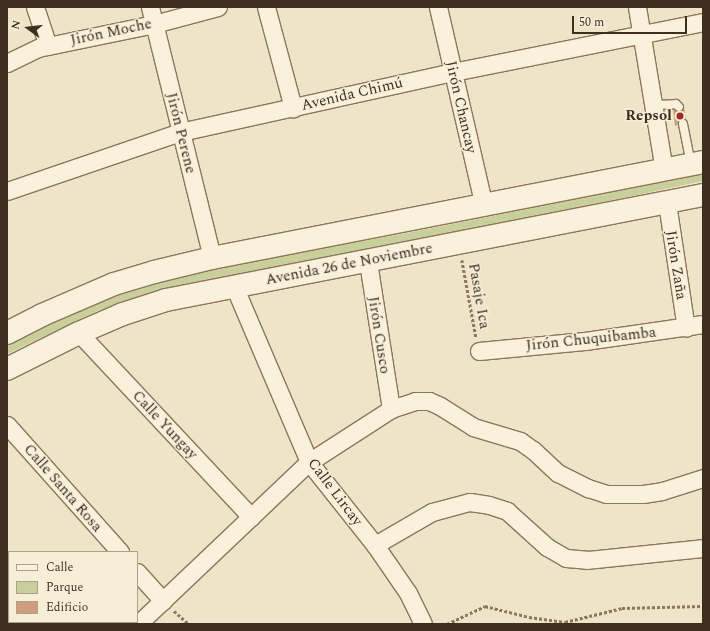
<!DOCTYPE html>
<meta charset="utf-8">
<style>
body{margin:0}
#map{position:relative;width:710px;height:631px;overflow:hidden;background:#f0e4c8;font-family:Spectral,serif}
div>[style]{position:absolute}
.green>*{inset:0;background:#c9cf9b}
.building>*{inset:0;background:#cf9f7d}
.path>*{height:2.5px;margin-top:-1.25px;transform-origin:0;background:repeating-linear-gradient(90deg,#8d765c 0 3px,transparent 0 5px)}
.roads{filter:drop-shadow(1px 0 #8d765c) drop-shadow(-1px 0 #8d765c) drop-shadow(0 1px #8d765c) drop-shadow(0 -1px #8d765c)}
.service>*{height:8px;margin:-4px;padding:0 4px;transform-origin:4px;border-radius:4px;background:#faf1dc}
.minor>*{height:17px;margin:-8.5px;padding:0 8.5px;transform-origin:8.5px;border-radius:8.5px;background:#faf1dc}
.secondary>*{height:22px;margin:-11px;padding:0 11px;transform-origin:11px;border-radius:11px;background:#faf1dc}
.dots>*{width:11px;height:11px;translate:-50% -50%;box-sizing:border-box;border:2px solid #f7eed8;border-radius:50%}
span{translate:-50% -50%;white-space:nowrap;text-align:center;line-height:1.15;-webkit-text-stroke:3px #f7eed8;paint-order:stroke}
.street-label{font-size:15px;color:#3d2e20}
.poi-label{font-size:15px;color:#3d2e20;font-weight:700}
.right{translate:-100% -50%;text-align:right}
.frame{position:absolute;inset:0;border:8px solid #3d2e20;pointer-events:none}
.legend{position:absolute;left:8px;top:551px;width:130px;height:72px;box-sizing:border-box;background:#f7eed8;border:1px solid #ada18e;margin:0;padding:5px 7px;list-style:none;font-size:12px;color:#3d2e20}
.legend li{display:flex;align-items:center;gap:8px;height:20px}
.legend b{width:20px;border:1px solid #ada18e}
.north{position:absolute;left:8px;top:8px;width:40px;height:40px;-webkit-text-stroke:3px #f7eed8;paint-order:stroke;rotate:285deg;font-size:11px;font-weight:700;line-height:16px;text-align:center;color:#3d2e20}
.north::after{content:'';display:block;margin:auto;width:14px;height:18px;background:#3d2e20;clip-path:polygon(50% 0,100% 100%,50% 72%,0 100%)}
.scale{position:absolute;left:572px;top:16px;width:115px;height:18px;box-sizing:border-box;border:2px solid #3d2e20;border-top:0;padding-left:5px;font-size:12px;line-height:14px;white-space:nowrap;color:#3d2e20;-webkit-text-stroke:3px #f7eed8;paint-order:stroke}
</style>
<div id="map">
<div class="green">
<i style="clip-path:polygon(703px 174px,703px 181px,472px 230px,180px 286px,97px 311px,7px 354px,7px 344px,93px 303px,177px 278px,233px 264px,402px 234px)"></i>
</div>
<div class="building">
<i style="clip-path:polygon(684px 106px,686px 120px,680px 120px,678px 125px,675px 126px,673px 110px,681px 112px)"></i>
</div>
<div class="path">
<i style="left:462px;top:260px;width:78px;rotate:79.7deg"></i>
<i style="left:174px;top:611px;width:20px;rotate:41deg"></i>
<i style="left:447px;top:624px;width:42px;rotate:-25.3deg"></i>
<i style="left:485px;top:606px;width:45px;rotate:14deg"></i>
<i style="left:529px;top:617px;width:36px;rotate:8deg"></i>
<i style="left:565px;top:622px;width:59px;rotate:-13.8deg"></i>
<i style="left:622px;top:608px;width:81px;rotate:-1.4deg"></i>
</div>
<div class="roads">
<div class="service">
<i style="left:653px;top:105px;width:23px;rotate:-2deg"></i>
<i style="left:676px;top:104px;width:4px;rotate:45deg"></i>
<i style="left:683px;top:124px;width:41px;rotate:78.7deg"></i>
</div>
<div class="minor">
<i style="left:35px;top:7px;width:41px;rotate:71.6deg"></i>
<i style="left:150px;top:7px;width:259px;rotate:76.1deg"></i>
<i style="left:266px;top:7px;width:105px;rotate:75deg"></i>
<i style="left:438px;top:7px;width:204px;rotate:77deg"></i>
<i style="left:637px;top:7px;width:165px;rotate:80.6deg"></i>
<i style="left:7px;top:63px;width:34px;rotate:-26deg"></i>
<i style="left:38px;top:48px;width:118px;rotate:-11.7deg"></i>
<i style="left:154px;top:24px;width:66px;rotate:-14.9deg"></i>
<i style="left:7px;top:191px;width:183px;rotate:-18.8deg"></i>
<i style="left:180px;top:132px;width:280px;rotate:-12.4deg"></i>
<i style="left:453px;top:72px;width:255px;rotate:-11.3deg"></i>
<i style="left:667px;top:203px;width:126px;rotate:81.4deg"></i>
<i style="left:368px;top:262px;width:149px;rotate:81.1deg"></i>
<i style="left:234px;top:286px;width:191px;rotate:66.9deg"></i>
<i style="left:309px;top:462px;width:106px;rotate:51.5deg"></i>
<i style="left:375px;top:545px;width:58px;rotate:55.5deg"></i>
<i style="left:408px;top:593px;width:34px;rotate:64deg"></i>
<i style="left:79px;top:333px;width:252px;rotate:46.9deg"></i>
<i style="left:479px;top:351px;width:106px;rotate:-5.4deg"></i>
<i style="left:585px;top:341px;width:119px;rotate:-8.2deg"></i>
<i style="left:7px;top:425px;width:170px;rotate:48.3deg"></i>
<i style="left:375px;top:545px;width:66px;rotate:-30.1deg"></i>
<i style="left:432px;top:512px;width:39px;rotate:-15deg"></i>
<i style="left:470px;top:502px;width:19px;rotate:9deg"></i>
<i style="left:489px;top:505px;width:19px;rotate:18deg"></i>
<i style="left:507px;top:511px;width:54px;rotate:42deg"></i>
<i style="left:547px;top:547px;width:22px;rotate:30deg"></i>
<i style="left:566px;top:558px;width:21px;rotate:5deg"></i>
<i style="left:587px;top:560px;width:117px;rotate:-5.9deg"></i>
<i style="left:137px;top:572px;width:39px;rotate:48deg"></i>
<i style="left:7px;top:592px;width:3px;rotate:45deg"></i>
<i style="left:7px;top:614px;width:2px;rotate:-27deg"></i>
<i style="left:39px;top:622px;width:3px;rotate:45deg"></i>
<i style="left:138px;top:624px;width:236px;rotate:-43.5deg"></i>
<i style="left:309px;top:462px;width:98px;rotate:-32.9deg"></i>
<i style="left:391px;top:409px;width:25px;rotate:-18deg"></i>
<i style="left:415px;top:401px;width:14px"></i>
<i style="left:429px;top:401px;width:12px;rotate:24deg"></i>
<i style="left:440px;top:406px;width:39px;rotate:32deg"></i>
<i style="left:473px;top:427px;width:49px;rotate:16.6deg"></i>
<i style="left:520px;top:441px;width:16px;rotate:35deg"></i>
<i style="left:533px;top:450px;width:34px;rotate:43deg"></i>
<i style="left:558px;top:473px;width:34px;rotate:27deg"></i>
<i style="left:588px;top:488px;width:19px;rotate:18deg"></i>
<i style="left:606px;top:494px;width:37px"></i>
<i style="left:643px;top:494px;width:19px;rotate:-9deg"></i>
<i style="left:662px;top:491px;width:43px;rotate:-17.6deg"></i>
</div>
<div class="secondary">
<i style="left:7px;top:333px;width:39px;rotate:-27deg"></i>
<i style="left:42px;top:315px;width:78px;rotate:-23.3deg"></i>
<i style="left:114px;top:284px;width:42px;rotate:-16.7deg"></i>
<i style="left:154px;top:272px;width:60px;rotate:-13.6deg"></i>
<i style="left:212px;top:258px;width:500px;rotate:-11.06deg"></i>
<i style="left:7px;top:369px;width:80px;rotate:-26.6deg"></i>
<i style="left:79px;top:333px;width:48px;rotate:-23.4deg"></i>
<i style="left:123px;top:314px;width:45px;rotate:-18deg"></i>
<i style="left:166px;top:300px;width:547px;rotate:-11.06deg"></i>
</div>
</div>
<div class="dots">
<i style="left:680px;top:116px;background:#9e2a2b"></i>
</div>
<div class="street-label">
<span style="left:111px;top:32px;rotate:-12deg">Jirón Moche</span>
<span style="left:352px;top:94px;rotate:-13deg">Avenida Chimú</span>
<span style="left:461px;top:107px;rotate:77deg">Jirón Chancay</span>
<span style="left:181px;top:133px;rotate:76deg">Jirón Perene</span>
<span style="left:349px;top:264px;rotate:-11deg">Avenida 26 de Noviembre</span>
<span style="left:676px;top:265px;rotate:81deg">Jirón Zaña</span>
<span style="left:479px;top:296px;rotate:80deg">Pasaje Ica</span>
<span style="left:379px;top:335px;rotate:81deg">Jirón Cusco</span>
<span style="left:591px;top:339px;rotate:-6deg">Jirón Chuquibamba</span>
<span style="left:165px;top:425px;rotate:47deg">Calle Yungay</span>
<span style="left:63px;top:488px;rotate:49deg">Calle Santa Rosa</span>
<span style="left:335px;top:492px;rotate:53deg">Calle Lircay</span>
</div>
<div class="poi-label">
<span class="right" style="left:672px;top:116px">Repsol</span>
</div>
<div class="frame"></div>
<ul class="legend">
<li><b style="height:5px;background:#faf1dc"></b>Calle</li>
<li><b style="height:11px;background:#c9cf9b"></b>Parque</li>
<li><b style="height:11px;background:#cf9f7d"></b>Edificio</li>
</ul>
<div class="north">N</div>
<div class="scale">50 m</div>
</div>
